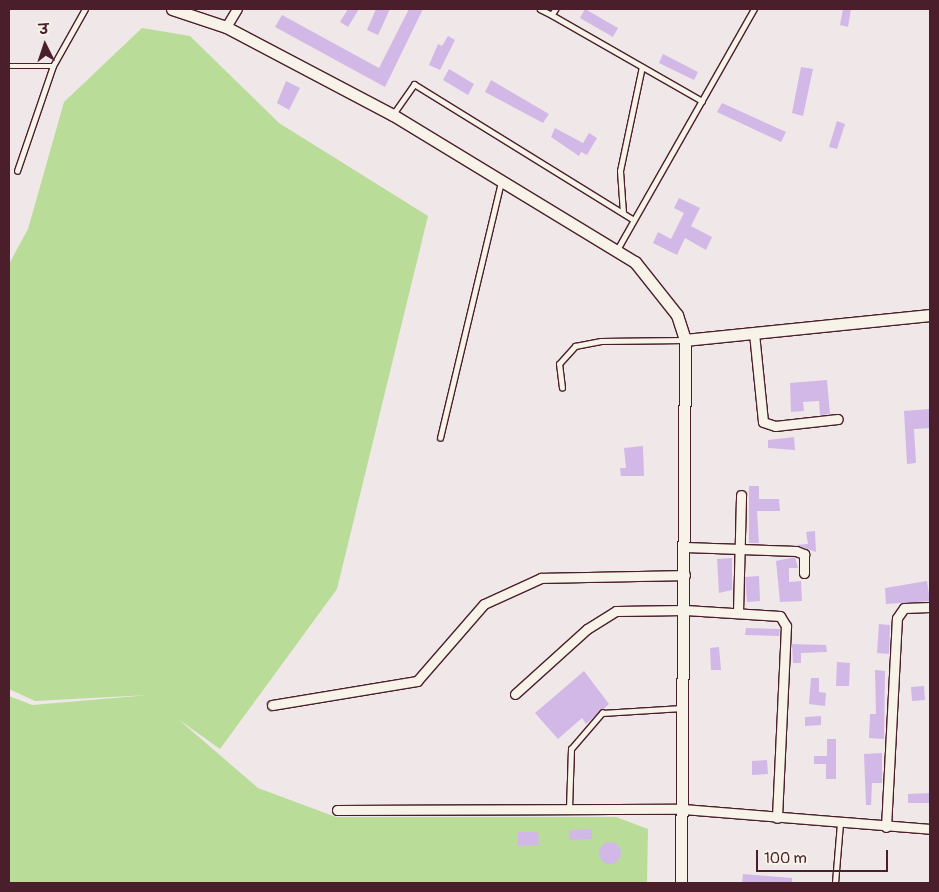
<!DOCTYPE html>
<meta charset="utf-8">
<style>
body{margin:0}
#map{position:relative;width:939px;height:892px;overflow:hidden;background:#f0e7e8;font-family:Pangolin,"Playpen Sans Deva",sans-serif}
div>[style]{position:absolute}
.green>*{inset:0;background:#b9dd98}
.building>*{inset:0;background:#d2b8e6}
.round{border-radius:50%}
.roads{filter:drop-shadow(1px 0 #4a1f2b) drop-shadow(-1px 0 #4a1f2b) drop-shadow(0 1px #4a1f2b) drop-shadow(0 -1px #4a1f2b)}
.service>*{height:4.5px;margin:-2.25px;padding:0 2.25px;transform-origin:2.25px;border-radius:2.25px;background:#f7f3e8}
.minor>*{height:9px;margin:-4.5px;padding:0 4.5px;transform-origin:4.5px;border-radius:4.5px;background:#f7f3e8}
.tertiary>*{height:11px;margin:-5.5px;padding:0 5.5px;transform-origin:5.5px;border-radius:5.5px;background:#f7f3e8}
span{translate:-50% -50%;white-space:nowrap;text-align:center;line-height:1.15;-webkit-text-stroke:4px #f7f3e8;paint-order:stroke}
.frame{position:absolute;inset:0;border:10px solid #4a1f2b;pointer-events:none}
.north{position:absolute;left:20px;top:20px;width:50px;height:50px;-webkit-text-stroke:4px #f7f3e8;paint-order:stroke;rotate:356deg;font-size:14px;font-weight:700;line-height:20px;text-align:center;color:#4a1f2b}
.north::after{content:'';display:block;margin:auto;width:18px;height:22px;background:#4a1f2b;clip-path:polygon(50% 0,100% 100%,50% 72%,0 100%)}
.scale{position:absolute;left:756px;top:850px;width:132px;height:22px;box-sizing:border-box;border:2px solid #4a1f2b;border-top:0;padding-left:6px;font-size:15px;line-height:18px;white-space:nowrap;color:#4a1f2b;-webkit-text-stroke:4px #f7f3e8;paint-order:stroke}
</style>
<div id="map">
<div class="green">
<i style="clip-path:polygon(142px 28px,190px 36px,279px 123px,428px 216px,337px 589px,220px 749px,178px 719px,258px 788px,336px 817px,616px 817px,648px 829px,647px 883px,9px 883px,9px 696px,32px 705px,149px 695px,35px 701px,9px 689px,9px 264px,28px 229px,64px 102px)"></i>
</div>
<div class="building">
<i style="clip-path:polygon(348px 9px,359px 9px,348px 27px,340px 22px)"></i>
<i style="clip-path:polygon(376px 9px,390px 9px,378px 35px,367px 30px)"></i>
<i style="clip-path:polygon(409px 9px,423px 9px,385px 87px,275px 27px,282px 15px,379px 68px)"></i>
<i style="clip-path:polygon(585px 9px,618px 28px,613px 37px,580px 18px)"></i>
<i style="clip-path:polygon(843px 9px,851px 9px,848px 27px,840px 25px)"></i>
<i style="clip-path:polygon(448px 36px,455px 40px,440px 70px,429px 65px,438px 44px,442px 46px)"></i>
<i style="clip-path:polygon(663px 54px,698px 72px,694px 80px,659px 63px)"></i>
<i style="clip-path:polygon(801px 67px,813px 69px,803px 116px,792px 113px)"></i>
<i style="clip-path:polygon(449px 69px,474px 84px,468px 95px,443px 80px)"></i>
<i style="clip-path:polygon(491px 80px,549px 114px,543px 123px,485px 92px)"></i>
<i style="clip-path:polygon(286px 81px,300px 88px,289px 110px,277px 103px)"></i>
<i style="clip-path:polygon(722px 103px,786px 132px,781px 142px,717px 112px)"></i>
<i style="clip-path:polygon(837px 121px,845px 124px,837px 149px,829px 147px)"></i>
<i style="clip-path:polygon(555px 128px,583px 143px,589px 133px,597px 138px,587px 155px,581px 152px,579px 156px,551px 137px)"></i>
<i style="clip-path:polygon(679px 198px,700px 208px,691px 226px,712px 237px,706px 250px,685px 238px,677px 255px,653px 243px,658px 232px,671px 239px,684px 213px,674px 208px)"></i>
<i style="clip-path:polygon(827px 380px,830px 414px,820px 415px,819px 401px,803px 402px,804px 411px,791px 412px,790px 383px)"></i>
<i style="clip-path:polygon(930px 409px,930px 428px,914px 429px,916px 463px,907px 464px,904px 411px)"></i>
<i style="clip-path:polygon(794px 437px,795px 450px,768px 448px,768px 440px)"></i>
<i style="clip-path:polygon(643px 446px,644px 476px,621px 476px,620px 468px,626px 468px,624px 448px)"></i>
<i style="clip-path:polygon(749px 486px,759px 486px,759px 499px,779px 499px,780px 511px,757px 511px,759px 543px,749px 543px)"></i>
<i style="clip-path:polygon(815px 531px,816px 552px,796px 545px,808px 544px,806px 532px)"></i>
<i style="clip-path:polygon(795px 557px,798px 568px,789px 568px,789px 582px,801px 581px,802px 601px,780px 602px,776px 561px)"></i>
<i style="clip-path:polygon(732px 558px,732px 590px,719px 593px,717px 559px)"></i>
<i style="clip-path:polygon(759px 576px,760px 601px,747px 602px,745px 577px)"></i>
<i style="clip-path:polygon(927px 581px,930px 601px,886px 604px,885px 588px)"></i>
<i style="clip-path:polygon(879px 624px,890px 625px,889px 654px,877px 653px)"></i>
<i style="clip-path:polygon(746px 628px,780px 629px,779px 636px,745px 635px)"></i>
<i style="clip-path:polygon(792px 644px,826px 645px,827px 652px,801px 653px,801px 663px,793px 663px)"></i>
<i style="clip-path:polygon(719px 647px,721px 670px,711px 670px,710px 648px)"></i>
<i style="clip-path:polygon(837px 662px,850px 663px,849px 686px,836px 686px)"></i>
<i style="clip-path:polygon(875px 670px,885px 671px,884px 739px,869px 738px,870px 714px,876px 714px)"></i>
<i style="clip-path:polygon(584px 671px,609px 704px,586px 724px,582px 718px,558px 739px,535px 713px)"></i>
<i style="clip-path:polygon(811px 678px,819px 678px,819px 692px,826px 693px,825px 706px,809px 704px)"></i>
<i style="clip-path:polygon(924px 686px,925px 700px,912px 701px,911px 687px)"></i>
<i style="clip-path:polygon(821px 716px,821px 725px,805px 726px,805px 717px)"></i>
<i style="clip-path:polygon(827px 739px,836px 739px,836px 779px,826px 779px,826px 764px,814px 764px,814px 756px,827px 756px)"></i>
<i style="clip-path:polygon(882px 753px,882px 783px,872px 783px,871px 805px,866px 805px,864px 754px)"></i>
<i style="clip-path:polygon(767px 760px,768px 774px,752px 775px,752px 761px)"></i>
<i style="clip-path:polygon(930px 793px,930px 803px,908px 803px,908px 794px)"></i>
<i style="clip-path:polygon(592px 829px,592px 839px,569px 840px,569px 830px)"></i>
<i style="clip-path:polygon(518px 832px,538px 832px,539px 845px,518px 846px)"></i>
<i class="round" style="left:599px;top:842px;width:22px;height:22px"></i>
<i style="clip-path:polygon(743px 874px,792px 878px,792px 883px,742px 883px)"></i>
</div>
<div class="roads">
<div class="service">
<i style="left:540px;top:9px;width:13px;rotate:27deg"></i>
<i style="left:556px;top:9px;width:7px;rotate:124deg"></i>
<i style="left:552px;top:15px;width:173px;rotate:29.8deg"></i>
<i style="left:9px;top:66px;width:44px"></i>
<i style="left:394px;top:113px;width:35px;rotate:-55deg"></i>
<i style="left:414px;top:84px;width:257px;rotate:31.7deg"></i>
<i style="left:17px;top:171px;width:111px;rotate:-71.1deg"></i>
<i style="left:53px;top:66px;width:65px;rotate:-60.7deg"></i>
<i style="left:623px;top:213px;width:42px;rotate:-94.1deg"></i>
<i style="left:620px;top:171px;width:106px;rotate:-78.1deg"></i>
<i style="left:617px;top:250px;width:277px;rotate:-60.4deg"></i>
<i style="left:562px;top:388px;width:24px;rotate:-97deg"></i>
<i style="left:559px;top:364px;width:24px;rotate:-48deg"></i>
<i style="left:575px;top:346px;width:26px;rotate:-11deg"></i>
<i style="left:601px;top:341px;width:84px;rotate:-0.7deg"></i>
<i style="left:440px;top:438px;width:263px;rotate:-76.6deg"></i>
<i style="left:569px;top:809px;width:60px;rotate:-88.1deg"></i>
<i style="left:571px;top:749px;width:48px;rotate:-49.3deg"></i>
<i style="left:602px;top:713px;width:80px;rotate:-3.6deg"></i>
<i style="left:835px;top:883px;width:60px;rotate:-85.2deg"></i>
</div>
<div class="minor">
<i style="left:226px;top:27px;width:21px;rotate:-59deg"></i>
<i style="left:754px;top:333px;width:89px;rotate:84.2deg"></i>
<i style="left:763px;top:422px;width:13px;rotate:18deg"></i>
<i style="left:775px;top:426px;width:63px;rotate:-6.3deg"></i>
<i style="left:685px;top:547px;width:111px;rotate:2.1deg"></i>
<i style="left:796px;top:551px;width:9px;rotate:21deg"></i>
<i style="left:804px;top:554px;width:19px;rotate:90deg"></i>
<i style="left:738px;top:612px;width:117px;rotate:-88.5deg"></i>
<i style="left:515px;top:694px;width:97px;rotate:-42.1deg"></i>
<i style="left:587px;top:629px;width:34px;rotate:-32deg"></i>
<i style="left:616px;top:611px;width:69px;rotate:-0.8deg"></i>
<i style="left:685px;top:610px;width:95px;rotate:3.6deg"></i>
<i style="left:780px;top:616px;width:12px;rotate:59deg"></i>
<i style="left:786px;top:626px;width:192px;rotate:92.7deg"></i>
<i style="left:272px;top:705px;width:147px;rotate:-9.4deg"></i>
<i style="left:417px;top:681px;width:102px;rotate:-49deg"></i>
<i style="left:484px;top:604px;width:63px;rotate:-24.5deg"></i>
<i style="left:541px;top:578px;width:144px;rotate:-1.2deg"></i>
<i style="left:337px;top:810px;width:346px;rotate:-0.2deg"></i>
<i style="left:683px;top:809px;width:248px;rotate:4.6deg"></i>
<i style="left:886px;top:827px;width:209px;rotate:-87deg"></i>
<i style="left:897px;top:618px;width:12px;rotate:-55deg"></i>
<i style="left:904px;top:608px;width:26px;rotate:-2deg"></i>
</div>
<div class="tertiary">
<i style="left:172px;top:9px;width:57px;rotate:18.4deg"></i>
<i style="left:226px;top:27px;width:189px;rotate:27.8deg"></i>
<i style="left:393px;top:115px;width:283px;rotate:31.3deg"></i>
<i style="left:635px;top:262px;width:68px;rotate:51.6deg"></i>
<i style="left:677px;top:315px;width:26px;rotate:72deg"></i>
<i style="left:685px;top:340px;width:543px;rotate:90.42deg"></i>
<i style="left:685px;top:340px;width:246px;rotate:-5.8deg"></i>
</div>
</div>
<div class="frame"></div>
<div class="north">उ</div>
<div class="scale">100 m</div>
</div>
